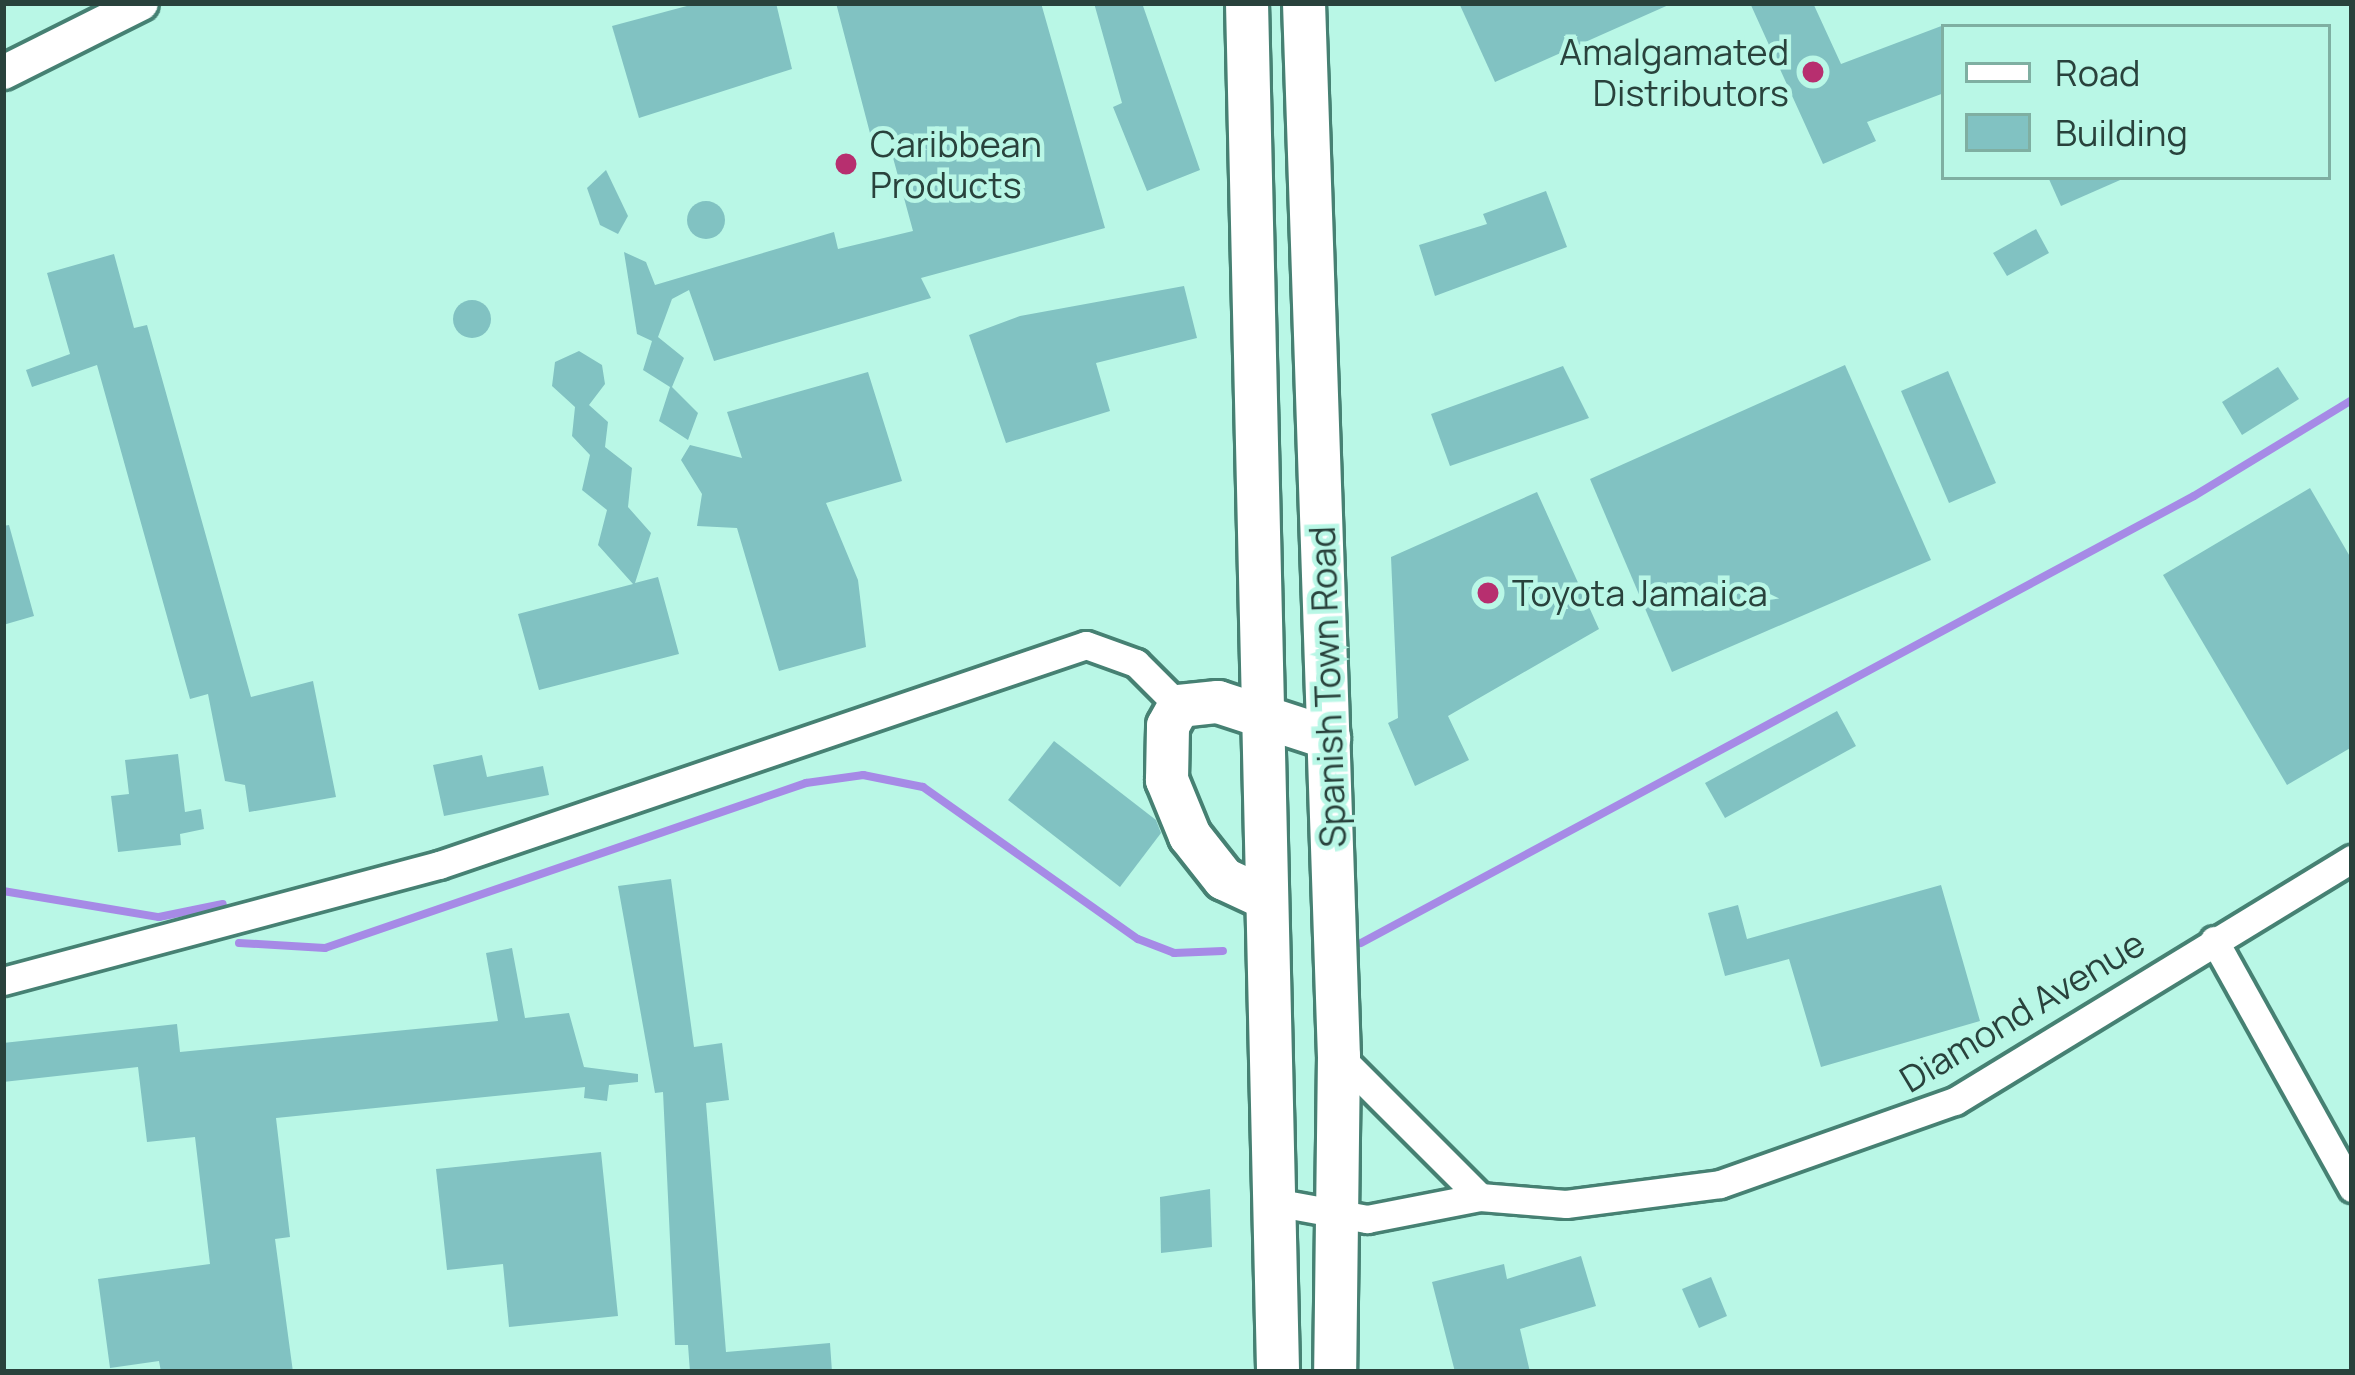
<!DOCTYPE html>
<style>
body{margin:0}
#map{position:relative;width:2355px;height:1375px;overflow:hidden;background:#b9f7e6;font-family:Manrope,sans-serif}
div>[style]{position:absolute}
.stream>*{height:8px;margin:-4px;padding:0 4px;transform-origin:4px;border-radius:4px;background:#a68ae6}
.building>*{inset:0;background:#81c2c2}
.round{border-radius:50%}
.roads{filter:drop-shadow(3px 0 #468173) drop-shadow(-3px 0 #468173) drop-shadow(0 3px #468173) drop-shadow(0 -3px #468173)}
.minor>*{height:27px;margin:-13.5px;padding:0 13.5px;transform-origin:13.5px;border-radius:13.5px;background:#fff}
.tertiary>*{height:33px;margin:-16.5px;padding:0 16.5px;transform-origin:16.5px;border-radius:16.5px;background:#fff}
.trunk>*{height:42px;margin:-21px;padding:0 21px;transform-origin:21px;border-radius:21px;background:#fff}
.dots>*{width:33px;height:33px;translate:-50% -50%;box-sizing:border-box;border:6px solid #b9f7e6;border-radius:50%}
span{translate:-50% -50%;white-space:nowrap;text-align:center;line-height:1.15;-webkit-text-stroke:9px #b9f7e6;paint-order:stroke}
.poi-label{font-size:36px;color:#29423c}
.right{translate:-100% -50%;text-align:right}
.left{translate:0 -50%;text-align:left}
.street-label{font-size:36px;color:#29423c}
.frame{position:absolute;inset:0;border:6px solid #29423c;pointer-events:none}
.legend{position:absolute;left:1941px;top:24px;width:390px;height:156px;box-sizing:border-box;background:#b9f7e6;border:3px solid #7fafa2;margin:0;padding:15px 21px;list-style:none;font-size:36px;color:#29423c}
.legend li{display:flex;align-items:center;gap:24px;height:60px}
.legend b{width:60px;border:3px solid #7fafa2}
</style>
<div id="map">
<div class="stream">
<i style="left:3px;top:891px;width:158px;rotate:9.5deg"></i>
<i style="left:159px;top:917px;width:65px;rotate:-11.5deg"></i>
<i style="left:239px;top:943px;width:86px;rotate:3.3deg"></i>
<i style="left:325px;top:948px;width:509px;rotate:-18.93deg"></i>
<i style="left:806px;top:783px;width:58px;rotate:-8deg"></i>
<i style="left:863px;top:775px;width:61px;rotate:11.3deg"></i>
<i style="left:923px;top:787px;width:263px;rotate:35.3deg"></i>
<i style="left:1138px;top:939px;width:39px;rotate:21deg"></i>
<i style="left:1174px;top:953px;width:49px;rotate:-2.3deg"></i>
<i style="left:1361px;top:943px;width:945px;rotate:-28.22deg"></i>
<i style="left:2194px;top:496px;width:185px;rotate:-31.3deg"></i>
</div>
<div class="building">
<i style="clip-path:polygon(698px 3px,776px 3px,792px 69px,639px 118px,612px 26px)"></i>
<i style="clip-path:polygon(836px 3px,1041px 3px,1105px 228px,921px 278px,931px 298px,714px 361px,689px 290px,672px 299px,658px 337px,684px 358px,672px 387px,698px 413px,688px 440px,659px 421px,670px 387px,643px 370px,652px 341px,637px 334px,624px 252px,646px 262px,655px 285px,834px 232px,838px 249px,913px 231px,886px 132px,871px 137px)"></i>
<i style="clip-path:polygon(1094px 3px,1142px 3px,1200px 170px,1147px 191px,1113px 107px,1122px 103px)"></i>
<i style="clip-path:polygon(1459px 3px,1673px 3px,1495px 82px)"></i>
<i style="clip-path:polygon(1750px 3px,1813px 3px,1841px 64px,1944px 25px,1944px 93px,1867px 122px,1876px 141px,1823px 164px)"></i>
<i style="clip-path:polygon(606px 170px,628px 216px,618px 234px,600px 225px,587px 188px)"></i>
<i style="clip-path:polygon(2048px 177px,2127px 177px,2061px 206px)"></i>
<i style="clip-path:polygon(1546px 191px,1567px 247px,1435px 296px,1419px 245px,1487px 224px,1483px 214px)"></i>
<i class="round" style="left:687px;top:201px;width:38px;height:38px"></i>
<i style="clip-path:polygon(2036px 229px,2049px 253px,2007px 276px,1993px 253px)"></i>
<i style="clip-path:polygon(114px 254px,134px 328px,147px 325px,251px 697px,313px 681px,336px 797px,249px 812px,245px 785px,225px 781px,208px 694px,190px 699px,97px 365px,32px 387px,26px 370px,70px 354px,47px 273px)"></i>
<i style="clip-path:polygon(1184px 286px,1197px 338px,1096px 363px,1110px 411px,1006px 443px,969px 335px,1020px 316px)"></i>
<i class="round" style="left:453px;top:300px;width:38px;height:38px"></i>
<i style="clip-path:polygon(579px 351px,602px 365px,605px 384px,589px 405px,608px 422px,605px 447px,632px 468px,628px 507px,651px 533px,635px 583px,658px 577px,679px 654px,539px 690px,518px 614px,633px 584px,598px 545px,607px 510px,582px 490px,590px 455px,572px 436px,575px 407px,552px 386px,555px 362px)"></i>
<i style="clip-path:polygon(1845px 365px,1931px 560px,1672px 672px,1590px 479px)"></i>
<i style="clip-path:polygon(1563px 366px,1589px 418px,1450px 466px,1431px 414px)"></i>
<i style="clip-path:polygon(2278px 367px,2299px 399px,2242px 435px,2222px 402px)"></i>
<i style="clip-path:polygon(1948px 371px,1996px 483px,1949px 503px,1901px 391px)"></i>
<i style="clip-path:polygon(868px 372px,902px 481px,826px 503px,858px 580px,866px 647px,779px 671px,737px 528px,697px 526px,702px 494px,681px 460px,690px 445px,742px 458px,727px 412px)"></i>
<i style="clip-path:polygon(2310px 488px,2352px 560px,2352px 747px,2287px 785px,2163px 575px)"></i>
<i style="clip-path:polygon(1537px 492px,1599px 629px,1448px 716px,1469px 760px,1415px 786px,1388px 723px,1398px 718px,1391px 557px)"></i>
<i style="clip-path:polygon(9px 525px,34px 616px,3px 625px,3px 526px)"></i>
<i style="clip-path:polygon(1837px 711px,1856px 746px,1725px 818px,1705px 783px)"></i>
<i style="clip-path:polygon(1054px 741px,1156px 820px,1161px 833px,1120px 887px,1008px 800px)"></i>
<i style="clip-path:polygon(178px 754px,185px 812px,201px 809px,204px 829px,180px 834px,181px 845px,118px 852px,111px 796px,129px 794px,125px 760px)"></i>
<i style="clip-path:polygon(482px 755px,487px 777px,543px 766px,549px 795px,444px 816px,433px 765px)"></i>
<i style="clip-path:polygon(671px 879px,694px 1047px,722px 1043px,729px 1100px,706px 1103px,726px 1352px,830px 1343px,832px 1372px,690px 1372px,688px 1345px,675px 1345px,663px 1092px,655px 1093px,618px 886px)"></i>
<i style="clip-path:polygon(1941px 885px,1980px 1021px,1821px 1067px,1789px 959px,1725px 976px,1708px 913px,1738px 905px,1747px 939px)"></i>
<i style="clip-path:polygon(512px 948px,525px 1018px,569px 1013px,584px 1067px,638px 1074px,638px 1082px,609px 1085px,607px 1101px,584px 1098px,585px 1087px,276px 1118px,290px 1237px,275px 1239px,293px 1372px,161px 1372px,159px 1361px,110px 1368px,98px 1279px,210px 1264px,195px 1137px,147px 1142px,138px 1067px,3px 1082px,3px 1043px,177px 1024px,180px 1052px,498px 1021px,486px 953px)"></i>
<i style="clip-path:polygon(601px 1152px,618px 1316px,509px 1327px,503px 1264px,447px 1270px,436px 1169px)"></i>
<i style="clip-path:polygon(1210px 1189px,1212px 1247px,1161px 1253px,1160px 1197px)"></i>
<i style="clip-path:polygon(1581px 1256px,1596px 1306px,1520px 1329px,1530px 1372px,1455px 1372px,1432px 1282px,1504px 1264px,1507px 1279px)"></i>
<i style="clip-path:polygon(1711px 1277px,1727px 1316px,1699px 1328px,1682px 1289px)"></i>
</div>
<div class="roads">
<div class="minor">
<i style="left:2214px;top:940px;width:284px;rotate:60.9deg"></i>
<i style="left:3px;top:981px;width:451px;rotate:-14.9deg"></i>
<i style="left:439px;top:865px;width:683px;rotate:-18.78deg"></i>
<i style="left:1086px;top:645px;width:53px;rotate:19.8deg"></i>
<i style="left:1136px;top:663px;width:61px;rotate:45deg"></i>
<i style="left:1339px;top:1056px;width:199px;rotate:45deg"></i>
<i style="left:1274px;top:1202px;width:95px;rotate:10.4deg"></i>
<i style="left:1367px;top:1219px;width:115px;rotate:-11deg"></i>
<i style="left:1480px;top:1197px;width:86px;rotate:4.7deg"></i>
<i style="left:1566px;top:1204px;width:155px;rotate:-7.4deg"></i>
<i style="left:1720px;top:1184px;width:249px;rotate:-19.5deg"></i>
<i style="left:1955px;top:1101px;width:465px;rotate:-31.4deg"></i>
</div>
<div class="tertiary">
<i style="left:3px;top:72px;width:154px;rotate:-26.6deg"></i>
</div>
<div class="trunk">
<i style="left:1247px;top:3px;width:1369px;rotate:88.7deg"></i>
<i style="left:1304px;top:3px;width:1054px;rotate:88.1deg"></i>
<i style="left:1339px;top:1056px;width:316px;rotate:90.7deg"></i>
<i style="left:1265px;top:898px;width:45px;rotate:-155.1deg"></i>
<i style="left:1224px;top:879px;width:55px;rotate:-128.3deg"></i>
<i style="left:1190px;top:836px;width:61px;rotate:-112.3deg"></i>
<i style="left:1167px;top:780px;width:54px;rotate:-88.9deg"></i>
<i style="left:1168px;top:726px;width:23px;rotate:-61deg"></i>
<i style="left:1179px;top:706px;width:39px;rotate:-6deg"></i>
<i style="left:1218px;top:702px;width:117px;rotate:18deg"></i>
</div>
</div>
<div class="dots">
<i style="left:1813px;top:72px;background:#b72f6f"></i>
<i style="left:846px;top:164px;background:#b72f6f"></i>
<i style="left:1488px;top:593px;background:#b72f6f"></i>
</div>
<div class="poi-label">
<span class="right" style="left:1789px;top:72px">Amalgamated<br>Distributors</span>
<span class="left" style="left:870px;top:164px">Caribbean<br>Products</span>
<span class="left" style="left:1512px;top:593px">Toyota Jamaica</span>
</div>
<div class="street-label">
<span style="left:1327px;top:687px;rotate:-92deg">Spanish Town Road</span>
<span style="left:2022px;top:1011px;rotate:-31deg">Diamond Avenue</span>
</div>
<div class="frame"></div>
<ul class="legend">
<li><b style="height:15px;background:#fff"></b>Road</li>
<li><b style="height:33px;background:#81c2c2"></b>Building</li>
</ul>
</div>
